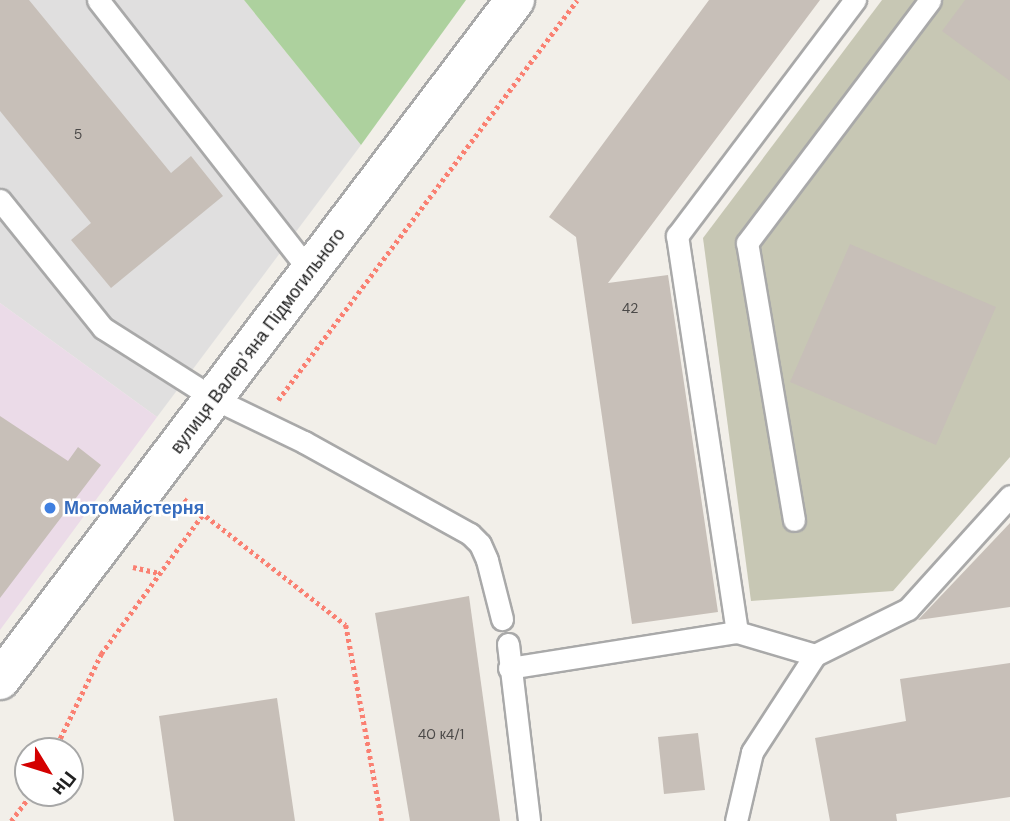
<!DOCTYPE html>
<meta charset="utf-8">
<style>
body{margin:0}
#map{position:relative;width:1010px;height:821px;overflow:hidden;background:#f2efe9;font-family:"DM Sans",sans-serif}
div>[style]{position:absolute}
.residential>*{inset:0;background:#e0dfdf}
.industrial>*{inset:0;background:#ebdbe8}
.construction>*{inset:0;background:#c7c7b4}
.forest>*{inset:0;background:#add19e}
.building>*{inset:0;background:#c7bfb8}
.path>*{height:4.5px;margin-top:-2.25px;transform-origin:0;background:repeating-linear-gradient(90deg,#fa8072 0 3.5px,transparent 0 7px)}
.roads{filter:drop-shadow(2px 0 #a9a9a9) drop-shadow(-2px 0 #a9a9a9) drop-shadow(0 2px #a9a9a9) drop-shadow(0 -2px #a9a9a9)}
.lane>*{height:21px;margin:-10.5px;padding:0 10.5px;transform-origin:10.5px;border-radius:10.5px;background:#fff}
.street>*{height:38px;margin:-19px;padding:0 19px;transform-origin:19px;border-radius:19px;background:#fff}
.dots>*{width:19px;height:19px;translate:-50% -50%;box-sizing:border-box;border:4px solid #fff;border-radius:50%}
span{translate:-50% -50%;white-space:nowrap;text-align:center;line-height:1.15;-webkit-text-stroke:5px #fff;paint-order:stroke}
.number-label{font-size:14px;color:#4b4948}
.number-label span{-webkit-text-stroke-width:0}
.street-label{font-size:18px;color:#222}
.shop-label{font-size:18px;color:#366cbe;font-weight:700}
.left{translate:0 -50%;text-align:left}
.north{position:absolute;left:14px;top:737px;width:70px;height:70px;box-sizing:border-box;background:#fff;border:2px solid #a7a7a7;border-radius:50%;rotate:128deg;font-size:19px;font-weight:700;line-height:28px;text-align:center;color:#222}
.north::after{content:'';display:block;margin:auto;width:24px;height:32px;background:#d40000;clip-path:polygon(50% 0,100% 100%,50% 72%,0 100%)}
</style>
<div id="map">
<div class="residential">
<i style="clip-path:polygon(0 0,244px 0,361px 145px,157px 417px,0 303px)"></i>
</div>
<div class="industrial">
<i style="clip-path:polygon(0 303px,157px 417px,0 630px)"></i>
</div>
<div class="construction">
<i style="clip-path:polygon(882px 0,1010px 0,1010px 457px,893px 591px,751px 601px,703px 238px)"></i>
</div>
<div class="forest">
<i style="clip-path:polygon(244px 0,466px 0,361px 145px)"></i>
</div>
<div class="building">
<i style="clip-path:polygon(0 0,29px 0,171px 173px,191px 156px,223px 196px,111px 288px,71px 240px,91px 223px,0 111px)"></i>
<i style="clip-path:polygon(709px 0,820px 0,608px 283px,668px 275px,718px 612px,632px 624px,576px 237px,549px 217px)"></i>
<i style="clip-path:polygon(965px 0,1010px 0,1010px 81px,942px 31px)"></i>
<i style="clip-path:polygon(850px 244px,996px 307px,936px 445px,790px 382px)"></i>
<i style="clip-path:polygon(0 416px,68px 461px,78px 447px,101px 465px,0 598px)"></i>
<i style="clip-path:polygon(1010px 523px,1010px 607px,918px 620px)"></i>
<i style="clip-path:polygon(469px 596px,500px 821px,410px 821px,375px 613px)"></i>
<i style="clip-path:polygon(1010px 663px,1010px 797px,896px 814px,897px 821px,830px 821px,815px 738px,906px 721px,900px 679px)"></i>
<i style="clip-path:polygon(277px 698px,295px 821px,174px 821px,159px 716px)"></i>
<i style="clip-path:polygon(698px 733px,705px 790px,664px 794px,658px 737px)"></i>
</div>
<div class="path">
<i style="left:278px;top:400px;width:499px;rotate:-53.2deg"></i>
<i style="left:184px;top:499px;width:205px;rotate:37.9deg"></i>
<i style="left:346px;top:625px;width:199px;rotate:79.6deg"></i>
<i style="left:133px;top:567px;width:28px;rotate:13deg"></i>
<i style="left:54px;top:751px;width:108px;rotate:-64.1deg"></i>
<i style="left:101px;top:654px;width:173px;rotate:-53.9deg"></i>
<i style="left:11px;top:821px;width:35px;rotate:-53deg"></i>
</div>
<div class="roads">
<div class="lane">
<i style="left:98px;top:0;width:344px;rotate:52deg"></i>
<i style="left:0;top:200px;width:164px;rotate:51.2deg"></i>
<i style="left:103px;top:328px;width:133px;rotate:32.4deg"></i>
<i style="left:215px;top:399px;width:99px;rotate:25.8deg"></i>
<i style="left:304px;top:442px;width:190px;rotate:29deg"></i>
<i style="left:470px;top:534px;width:14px;rotate:45deg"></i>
<i style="left:480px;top:544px;width:17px;rotate:66deg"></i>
<i style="left:487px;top:560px;width:61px;rotate:75.7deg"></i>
<i style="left:794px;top:520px;width:281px;rotate:-99.6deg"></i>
<i style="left:747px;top:243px;width:304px;rotate:-53deg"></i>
<i style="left:737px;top:632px;width:81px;rotate:16.4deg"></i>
<i style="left:815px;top:655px;width:104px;rotate:-26.3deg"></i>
<i style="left:908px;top:609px;width:152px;rotate:-47.9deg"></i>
<i style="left:508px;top:644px;width:178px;rotate:83.2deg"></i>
<i style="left:509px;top:668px;width:231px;rotate:-9deg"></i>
<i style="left:737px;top:632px;width:401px;rotate:-98.6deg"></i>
<i style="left:677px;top:236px;width:296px;rotate:-53deg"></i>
<i style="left:736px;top:821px;width:71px;rotate:-76.9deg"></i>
<i style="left:752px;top:752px;width:116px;rotate:-57deg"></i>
</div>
<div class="street">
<i style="left:0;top:680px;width:853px;rotate:-52.86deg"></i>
</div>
</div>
<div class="dots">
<i style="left:50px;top:508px;background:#3f7fe0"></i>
</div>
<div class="number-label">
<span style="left:78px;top:134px">5</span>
<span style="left:630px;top:308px">42</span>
<span style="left:441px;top:734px">40 к4/1</span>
</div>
<div class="street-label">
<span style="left:258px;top:341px;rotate:-53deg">вулиця Валерʼяна Підмогильного</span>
</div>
<div class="shop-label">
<span class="left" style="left:64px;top:508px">Мотомайстерня</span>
</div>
<div class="north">Пн</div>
</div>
